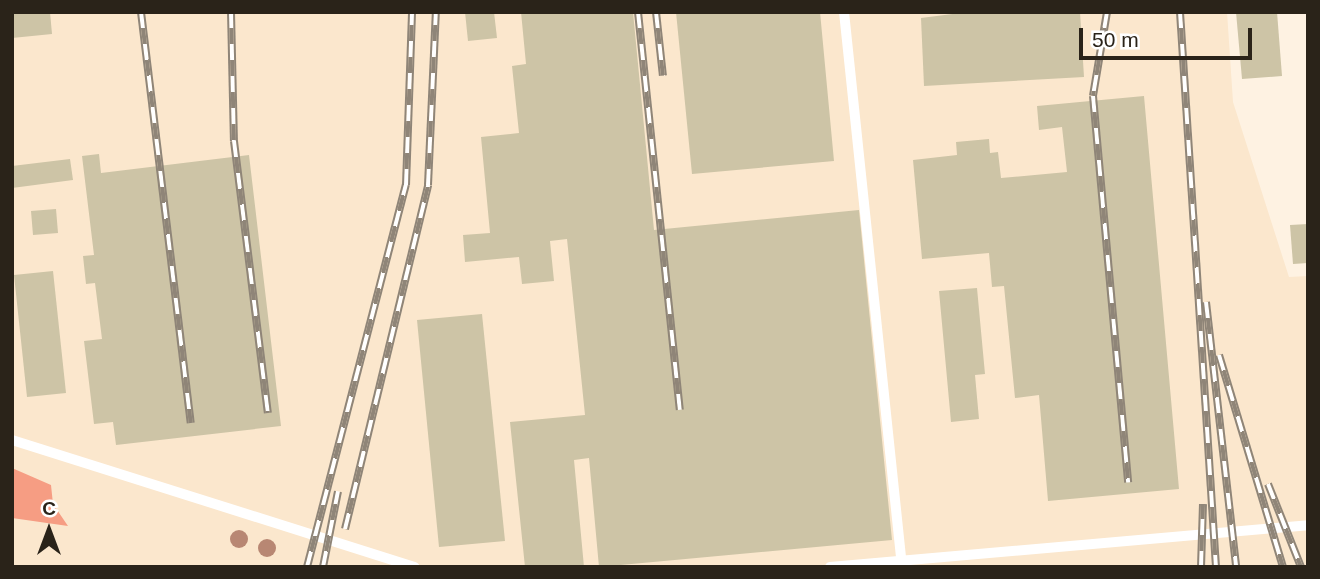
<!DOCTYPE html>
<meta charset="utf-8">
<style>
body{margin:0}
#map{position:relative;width:1320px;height:579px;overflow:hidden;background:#fef2e2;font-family:Helvetica,sans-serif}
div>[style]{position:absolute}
.built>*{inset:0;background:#fbe7cd}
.forest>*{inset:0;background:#f69d83}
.building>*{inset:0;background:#cdc4a6}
.lane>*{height:10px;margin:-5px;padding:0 5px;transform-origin:5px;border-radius:5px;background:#fff}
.rail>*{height:8px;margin-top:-4px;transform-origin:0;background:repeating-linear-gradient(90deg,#fff 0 16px,#8f8578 0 32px);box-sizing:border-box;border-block:2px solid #8f8578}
.trees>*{width:18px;height:18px;margin:-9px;border-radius:50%;background:#b88773}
span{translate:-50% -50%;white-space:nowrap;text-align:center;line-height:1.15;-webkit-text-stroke:5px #fff;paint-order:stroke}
.frame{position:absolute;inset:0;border:14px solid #2a2319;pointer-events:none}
.north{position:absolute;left:14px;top:495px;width:70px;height:70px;-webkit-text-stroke:5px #fff;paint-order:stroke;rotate:0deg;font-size:19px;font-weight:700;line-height:28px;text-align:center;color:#2a2319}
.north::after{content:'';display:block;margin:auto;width:24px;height:32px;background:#2a2319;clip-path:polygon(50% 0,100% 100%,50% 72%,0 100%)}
.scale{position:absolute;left:1079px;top:28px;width:173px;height:32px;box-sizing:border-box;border:4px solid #2a2319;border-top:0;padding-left:9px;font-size:21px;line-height:24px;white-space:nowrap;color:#2a2319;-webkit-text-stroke:5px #fff;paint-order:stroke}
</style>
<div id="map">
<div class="built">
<i style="clip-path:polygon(12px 12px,1227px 12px,1233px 102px,1289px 277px,1308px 276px,1308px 567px,12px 567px)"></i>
</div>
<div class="forest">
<i style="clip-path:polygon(12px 468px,51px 485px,53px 504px,68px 526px,12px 518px)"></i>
</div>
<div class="building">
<i style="clip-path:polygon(12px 12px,50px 12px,52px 34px,12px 38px)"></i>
<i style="clip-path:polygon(465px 12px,494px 12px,497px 38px,468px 41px)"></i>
<i style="clip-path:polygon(521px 12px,633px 12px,654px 230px,859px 210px,892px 540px,599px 567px,589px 458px,574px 460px,584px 567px,525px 567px,510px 422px,585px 415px,567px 239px,550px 241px,554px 281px,522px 284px,519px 257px,465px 262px,463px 235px,490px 233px,481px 137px,519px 133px,512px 66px,526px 64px)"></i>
<i style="clip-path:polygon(676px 12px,820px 12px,834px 161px,692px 174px)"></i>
<i style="clip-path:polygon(968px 12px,1080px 12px,1084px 77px,924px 86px,921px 18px)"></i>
<i style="clip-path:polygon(1236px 12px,1277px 12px,1282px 76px,1242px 79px)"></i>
<i style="clip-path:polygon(1144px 96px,1179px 489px,1048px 501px,1039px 395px,1015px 398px,1004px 286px,992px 287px,989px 253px,922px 259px,913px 160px,957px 155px,956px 142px,989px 139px,990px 153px,998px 152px,1001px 178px,1067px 172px,1062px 127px,1039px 130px,1037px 106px)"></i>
<i style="clip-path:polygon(99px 154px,101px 173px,249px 155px,281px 426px,116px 445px,113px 422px,94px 424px,84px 341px,102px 339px,95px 283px,86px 284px,83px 256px,94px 255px,82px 156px)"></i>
<i style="clip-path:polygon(70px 159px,73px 180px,12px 188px,12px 166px)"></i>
<i style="clip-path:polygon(56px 209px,58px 233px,33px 235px,31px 211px)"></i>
<i style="clip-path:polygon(1308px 224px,1308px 263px,1293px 264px,1290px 225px)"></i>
<i style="clip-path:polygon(53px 271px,66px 393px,27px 397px,14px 275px)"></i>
<i style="clip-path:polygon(977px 288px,985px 374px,975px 375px,979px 419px,951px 422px,939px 291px)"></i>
<i style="clip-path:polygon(482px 314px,505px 541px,439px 547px,417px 320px)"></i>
</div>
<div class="lane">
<i style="left:844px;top:12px;width:558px;rotate:84.03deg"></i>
<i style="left:12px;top:440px;width:422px;rotate:17.5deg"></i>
<i style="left:830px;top:567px;width:480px;rotate:-5deg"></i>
</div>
<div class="rail">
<i style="left:141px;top:12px;width:414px;rotate:83.1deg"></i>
<i style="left:231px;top:12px;width:129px;rotate:88.7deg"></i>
<i style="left:234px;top:141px;width:274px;rotate:82.9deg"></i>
<i style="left:638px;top:12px;width:400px;rotate:84deg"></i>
<i style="left:656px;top:12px;width:64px;rotate:83.8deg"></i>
<i style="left:1107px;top:12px;width:85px;rotate:99.5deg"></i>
<i style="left:1093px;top:96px;width:388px;rotate:84.8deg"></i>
<i style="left:1180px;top:12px;width:556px;rotate:86.29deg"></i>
<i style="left:1206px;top:302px;width:267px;rotate:83.5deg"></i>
<i style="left:1219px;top:355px;width:221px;rotate:73.2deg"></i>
<i style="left:1268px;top:484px;width:89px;rotate:68.3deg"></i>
<i style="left:345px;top:529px;width:354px;rotate:-76.4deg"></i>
<i style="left:428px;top:185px;width:173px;rotate:-87.4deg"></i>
<i style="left:307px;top:567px;width:395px;rotate:-75.5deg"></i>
<i style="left:406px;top:185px;width:173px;rotate:-88deg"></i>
<i style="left:323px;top:567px;width:77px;rotate:-78.8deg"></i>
<i style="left:1201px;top:567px;width:63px;rotate:-88.2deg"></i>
</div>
<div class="trees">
<i style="left:239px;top:539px"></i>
<i style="left:267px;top:548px"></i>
</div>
<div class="frame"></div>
<div class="north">С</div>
<div class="scale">50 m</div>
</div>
